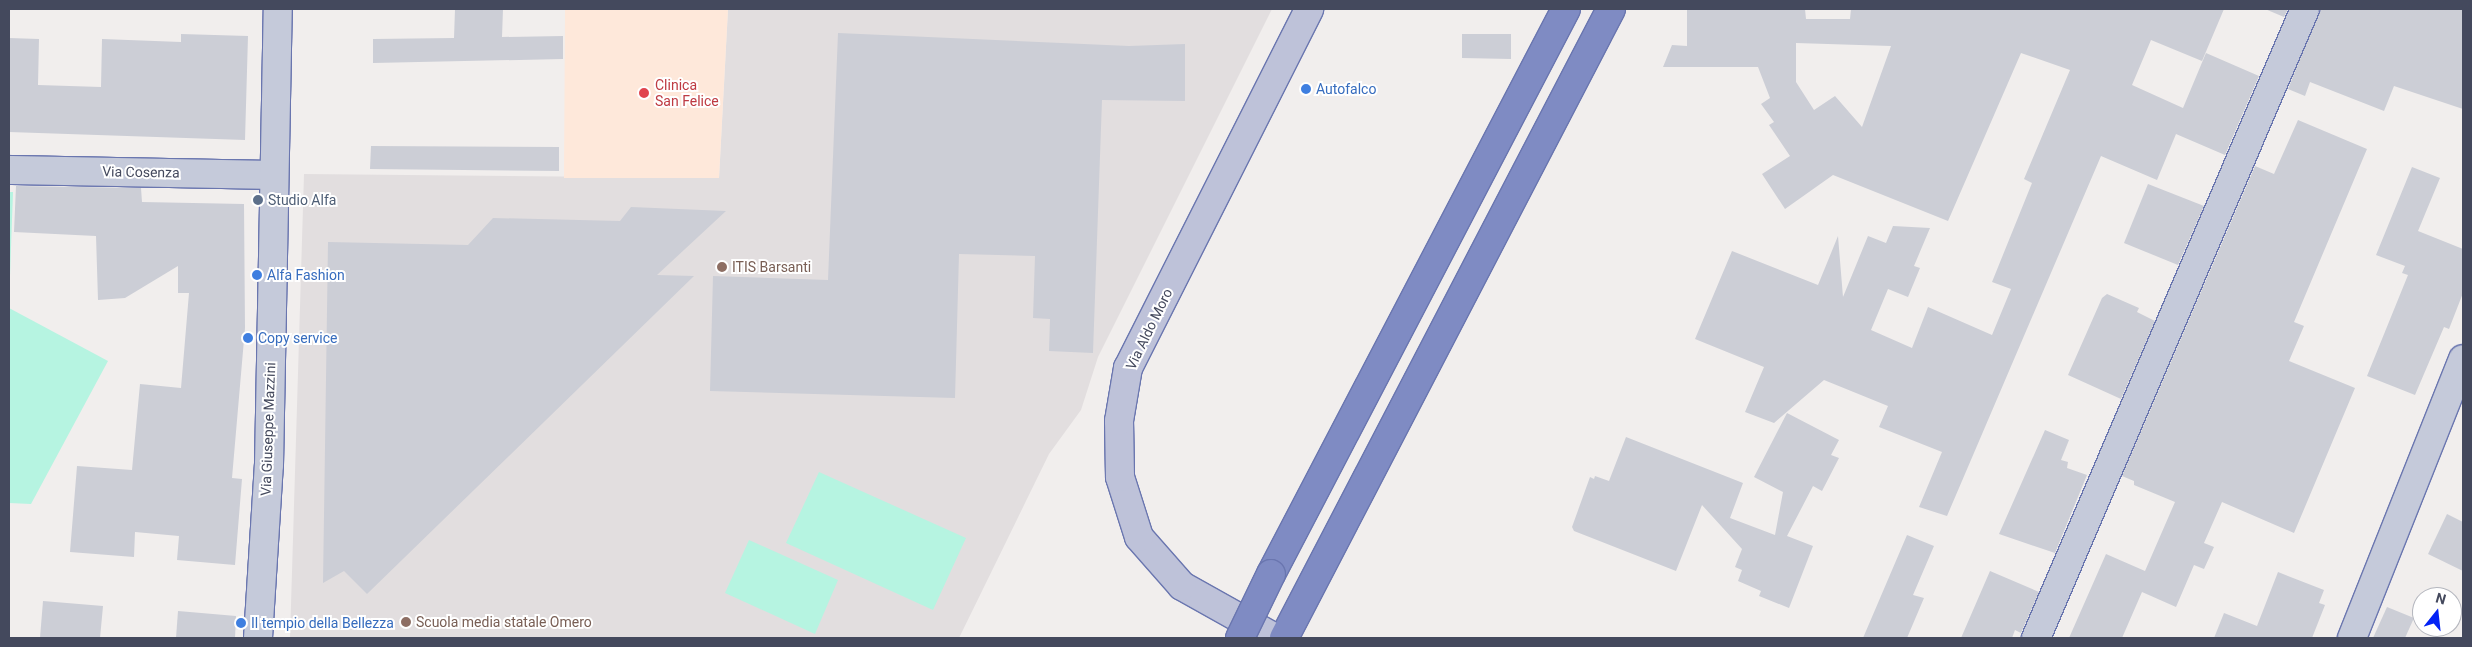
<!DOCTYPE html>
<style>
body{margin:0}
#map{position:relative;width:2472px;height:647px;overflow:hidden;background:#f1eeed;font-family:Roboto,sans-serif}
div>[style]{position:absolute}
.education>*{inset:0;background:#e2dedf}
.medical>*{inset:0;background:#fee8da}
.green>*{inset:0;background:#b6f4e1}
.building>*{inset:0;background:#ccced6}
.roads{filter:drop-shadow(1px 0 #6a76af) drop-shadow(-1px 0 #6a76af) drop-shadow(0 1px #6a76af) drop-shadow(0 -1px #6a76af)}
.street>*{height:28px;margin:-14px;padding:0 14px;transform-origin:14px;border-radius:14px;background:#c5cada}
.secondary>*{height:28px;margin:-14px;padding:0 14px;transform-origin:14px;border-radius:14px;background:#bec2d9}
.highway>*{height:28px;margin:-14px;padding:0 14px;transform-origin:14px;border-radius:14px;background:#7f8bc3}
.bridges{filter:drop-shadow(1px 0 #6a76af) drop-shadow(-1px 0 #6a76af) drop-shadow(0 1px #6a76af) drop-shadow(0 -1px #6a76af)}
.highway-bridge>*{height:28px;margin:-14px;padding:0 14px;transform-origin:14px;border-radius:14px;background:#7f8bc3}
.dots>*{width:14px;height:14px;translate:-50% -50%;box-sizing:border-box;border:2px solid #fff;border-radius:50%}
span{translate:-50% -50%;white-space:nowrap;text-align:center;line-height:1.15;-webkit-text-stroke:4px #fff;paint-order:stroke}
.health-label{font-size:14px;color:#be3a42}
.left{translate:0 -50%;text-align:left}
.shop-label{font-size:14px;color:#366cbe}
.street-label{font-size:14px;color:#44495d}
.service-label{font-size:14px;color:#4e5e75}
.education-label{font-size:14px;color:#785e54}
.frame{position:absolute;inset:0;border:10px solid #44495d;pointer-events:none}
.north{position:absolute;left:2412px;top:587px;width:50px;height:50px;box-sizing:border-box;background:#fff;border:1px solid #b4b6be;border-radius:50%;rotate:16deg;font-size:14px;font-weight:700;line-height:20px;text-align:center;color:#44495d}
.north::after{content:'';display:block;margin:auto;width:18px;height:22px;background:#0322f5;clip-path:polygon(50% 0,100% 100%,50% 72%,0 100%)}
</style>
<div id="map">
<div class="education">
<i style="clip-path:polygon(728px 9px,1272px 9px,1098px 357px,1081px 410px,1049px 454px,959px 638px,290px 638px,304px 174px,719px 178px)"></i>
</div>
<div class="medical">
<i style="clip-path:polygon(565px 9px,728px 9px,719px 178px,564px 178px)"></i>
</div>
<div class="green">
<i style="clip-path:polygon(9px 192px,13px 192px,9px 304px)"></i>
<i style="clip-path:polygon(9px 308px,108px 361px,31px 504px,9px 503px)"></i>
<i style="clip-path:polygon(819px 472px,966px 538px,933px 610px,786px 543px)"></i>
<i style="clip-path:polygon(749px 540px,838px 580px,815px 634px,725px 593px)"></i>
</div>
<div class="building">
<i style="clip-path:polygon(455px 9px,503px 9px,502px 37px,563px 36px,563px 59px,373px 63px,373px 39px,454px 38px)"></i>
<i style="clip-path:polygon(evenodd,1687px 9px,1805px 9px,1806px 19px,1850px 19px,1851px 9px,2224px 9px,2202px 61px,2151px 40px,2132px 85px,2183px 108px,2206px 53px,2259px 76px,2225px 155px,2176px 134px,2157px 180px,2101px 156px,1947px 516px,1919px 507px,1942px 452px,1879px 427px,1888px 406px,1824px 380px,1774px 423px,1745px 412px,1764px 367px,1695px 339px,1732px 251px,1818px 285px,1838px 236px,1843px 297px,1868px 236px,1886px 243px,1893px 226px,1930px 228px,1914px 266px,1920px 268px,1908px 297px,1888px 289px,1871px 330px,1912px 348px,1928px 307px,1992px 335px,2011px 289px,1992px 282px,2032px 183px,2024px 179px,2070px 70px,2021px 53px,1948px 221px,1833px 175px,1785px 209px,1762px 174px,1790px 156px,1769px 125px,1774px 122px,1761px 104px,1770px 98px,1758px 67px,1663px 67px,1672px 45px,1687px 46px,1687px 9px,1796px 43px,1891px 46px,1862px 127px,1835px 96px,1814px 110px,1796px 82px,1796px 43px)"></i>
<i style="clip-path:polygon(2265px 9px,2288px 9px,2284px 17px)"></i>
<i style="clip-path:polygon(2320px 9px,2463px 9px,2463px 109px,2394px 86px,2384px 111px,2310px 82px,2305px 96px,2288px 89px)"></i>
<i style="clip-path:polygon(838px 33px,1129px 46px,1185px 44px,1185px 101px,1102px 100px,1093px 353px,1049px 351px,1050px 319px,1033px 318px,1035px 256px,959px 254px,955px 398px,710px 391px,713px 276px,828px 280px)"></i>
<i style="clip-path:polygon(181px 34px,248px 36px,245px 140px,9px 132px,9px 38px,39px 39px,38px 85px,101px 87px,102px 39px,181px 42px)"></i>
<i style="clip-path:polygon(1462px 34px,1511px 34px,1511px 59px,1462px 58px)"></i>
<i style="clip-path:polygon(2298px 120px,2367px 149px,2294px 322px,2304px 326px,2289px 361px,2355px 388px,2294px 533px,2222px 502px,2204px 543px,2214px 547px,2204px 569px,2194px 565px,2176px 607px,2142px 592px,2122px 638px,2069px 638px,2106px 554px,2145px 571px,2175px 502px,2134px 485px,2134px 481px,2122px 476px,2255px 166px,2274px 174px)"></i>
<i style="clip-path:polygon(371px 146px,559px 147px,559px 171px,370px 169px)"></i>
<i style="clip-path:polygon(2412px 167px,2440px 178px,2418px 231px,2463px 249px,2463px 293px,2449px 329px,2444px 327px,2415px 395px,2367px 376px,2408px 275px,2402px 273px,2405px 266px,2376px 255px)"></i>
<i style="clip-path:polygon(2148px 184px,2204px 206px,2178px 265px,2124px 243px)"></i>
<i style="clip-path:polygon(16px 186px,141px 188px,142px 202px,244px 204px,245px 328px,232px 478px,242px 479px,235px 565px,177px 560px,179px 536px,135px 532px,134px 557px,70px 552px,77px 466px,132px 470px,140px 384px,181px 388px,189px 293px,178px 293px,178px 266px,125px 298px,98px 300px,96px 236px,14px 232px)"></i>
<i style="clip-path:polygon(631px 207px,726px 211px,657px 275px,694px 276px,367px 594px,344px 571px,323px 583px,328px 242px,468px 245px,493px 218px,620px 221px)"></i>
<i style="clip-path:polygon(2107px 294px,2139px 308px,2137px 312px,2155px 321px,2121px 399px,2068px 375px,2102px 298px)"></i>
<i style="clip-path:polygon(1787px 413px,1839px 440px,1831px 455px,1839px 458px,1822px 491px,1813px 486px,1787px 536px,1813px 546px,1789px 608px,1759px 596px,1761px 591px,1738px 581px,1742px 570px,1735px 567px,1742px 549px,1702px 505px,1676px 571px,1574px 531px,1572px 527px,1590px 477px,1594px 479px,1595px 476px,1609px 481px,1626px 437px,1743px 483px,1730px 518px,1775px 535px,1783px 492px,1754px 477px)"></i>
<i style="clip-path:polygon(2045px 430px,2069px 440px,2061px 460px,2068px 462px,2067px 468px,2087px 475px,2055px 553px,1999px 534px)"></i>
<i style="clip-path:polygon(2447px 514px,2463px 522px,2463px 571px,2428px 554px)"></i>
<i style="clip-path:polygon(1907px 535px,1934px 546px,1913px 595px,1924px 598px,1907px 638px,1863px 638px)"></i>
<i style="clip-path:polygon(1990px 571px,2039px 592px,2021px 633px,2015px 630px,2012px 638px,1961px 638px)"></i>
<i style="clip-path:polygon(2278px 572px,2324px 590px,2319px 603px,2325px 605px,2312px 638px,2214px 638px,2224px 613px,2257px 626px)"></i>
<i style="clip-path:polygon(43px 601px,103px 606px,100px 638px,40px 638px)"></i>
<i style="clip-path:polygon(2387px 607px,2414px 618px,2405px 638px,2373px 638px)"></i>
<i style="clip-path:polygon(178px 611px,236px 616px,235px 638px,176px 638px)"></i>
</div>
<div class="roads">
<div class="street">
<i style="left:9px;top:170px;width:264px;rotate:1.1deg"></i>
<i style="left:258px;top:638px;width:173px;rotate:-86.4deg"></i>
<i style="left:269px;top:465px;width:456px;rotate:-88.9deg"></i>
<i style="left:2036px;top:638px;width:684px;rotate:-66.85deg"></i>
<i style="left:2352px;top:638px;width:300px;rotate:-68.3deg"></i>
</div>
<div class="secondary">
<i style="left:1275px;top:638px;width:107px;rotate:-150.8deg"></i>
<i style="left:1182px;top:586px;width:65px;rotate:-131.3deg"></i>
<i style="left:1139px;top:537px;width:63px;rotate:-107.6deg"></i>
<i style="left:1120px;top:477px;width:56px;rotate:-91deg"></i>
<i style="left:1119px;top:421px;width:54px;rotate:-80.4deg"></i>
<i style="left:1128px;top:368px;width:402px;rotate:-63.2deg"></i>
</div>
<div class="highway">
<i style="left:1271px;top:574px;width:637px;rotate:-62.43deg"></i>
<i style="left:1284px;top:638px;width:709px;rotate:-62.53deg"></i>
</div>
</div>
<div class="bridges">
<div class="highway-bridge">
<i style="left:1240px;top:638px;width:71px;rotate:-64.2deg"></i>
</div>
</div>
<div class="dots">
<i style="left:1306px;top:89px;background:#3f7fe0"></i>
<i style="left:644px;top:93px;background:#e0444e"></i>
<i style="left:258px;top:200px;background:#5c6f8a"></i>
<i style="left:722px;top:267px;background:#8d6e63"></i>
<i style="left:257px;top:275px;background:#3f7fe0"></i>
<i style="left:248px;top:338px;background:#3f7fe0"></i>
<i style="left:406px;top:622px;background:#8d6e63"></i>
<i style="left:241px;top:623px;background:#3f7fe0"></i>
</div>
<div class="health-label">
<span class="left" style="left:655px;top:93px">Clinica<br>San Felice</span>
</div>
<div class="shop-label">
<span class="left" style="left:1316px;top:89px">Autofalco</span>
<span class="left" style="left:267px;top:275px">Alfa Fashion</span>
<span class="left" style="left:258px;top:338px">Copy service</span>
<span class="left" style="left:251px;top:623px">Il tempio della Bellezza</span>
</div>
<div class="street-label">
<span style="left:141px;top:172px;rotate:1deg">Via Cosenza</span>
<span style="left:1149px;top:329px;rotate:-64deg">Via Aldo Moro</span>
<span style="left:268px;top:429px;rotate:-88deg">Via Giuseppe Mazzini</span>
</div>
<div class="service-label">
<span class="left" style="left:268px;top:200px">Studio Alfa</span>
</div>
<div class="education-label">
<span class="left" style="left:732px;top:267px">ITIS Barsanti</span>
<span class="left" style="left:416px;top:622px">Scuola media statale Omero</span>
</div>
<div class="frame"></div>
<div class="north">N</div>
</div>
